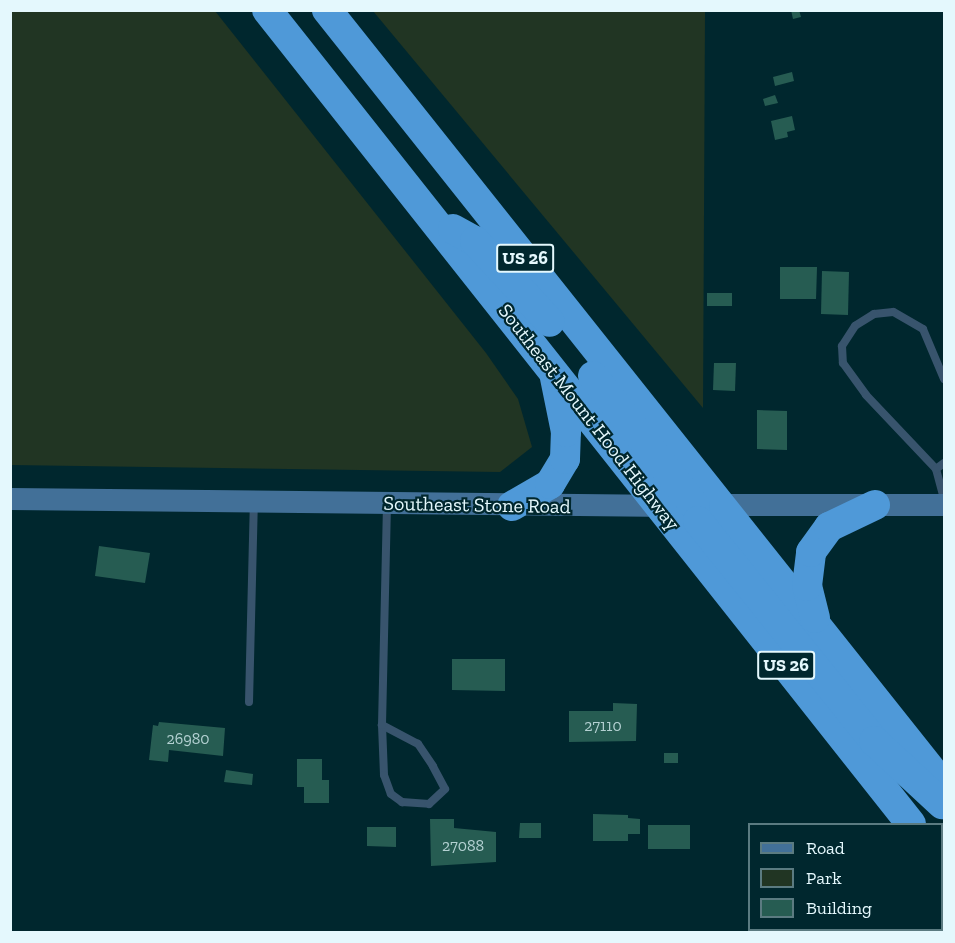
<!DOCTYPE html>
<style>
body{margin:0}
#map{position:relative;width:955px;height:943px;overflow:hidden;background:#00272e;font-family:"Zilla Slab",serif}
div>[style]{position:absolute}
.green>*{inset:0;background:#213523}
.building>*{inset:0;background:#265c52}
.lane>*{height:8px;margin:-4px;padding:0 4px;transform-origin:4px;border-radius:4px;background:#38546d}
.secondary>*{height:22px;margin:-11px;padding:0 11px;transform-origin:11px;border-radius:11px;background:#427098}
.highway>*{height:30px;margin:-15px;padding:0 15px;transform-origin:15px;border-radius:15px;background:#4f99d8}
span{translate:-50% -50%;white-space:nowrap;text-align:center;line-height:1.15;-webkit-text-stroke:4.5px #00272e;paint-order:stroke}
.number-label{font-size:16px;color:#b4d1d2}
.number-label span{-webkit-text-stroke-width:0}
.shield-label span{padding:2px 4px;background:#00272e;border:2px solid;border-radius:4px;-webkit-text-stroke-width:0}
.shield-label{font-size:18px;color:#e4f8fd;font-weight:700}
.street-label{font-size:20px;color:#e4f8fd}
.frame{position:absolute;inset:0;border:12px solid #e4f8fd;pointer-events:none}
.legend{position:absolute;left:748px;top:823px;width:195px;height:108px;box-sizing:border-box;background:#00272e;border:2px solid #5b7b81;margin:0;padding:8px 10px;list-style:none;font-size:18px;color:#e4f8fd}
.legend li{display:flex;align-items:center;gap:12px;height:30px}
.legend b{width:30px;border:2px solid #5b7b81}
</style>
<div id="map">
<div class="green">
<i style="clip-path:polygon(11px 10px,215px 11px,486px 353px,518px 399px,532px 447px,500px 472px,11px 465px)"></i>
<i style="clip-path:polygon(373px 11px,705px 11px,703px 408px)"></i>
</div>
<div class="building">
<i style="clip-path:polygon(791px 10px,799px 10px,801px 17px,793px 19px)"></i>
<i style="clip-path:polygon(792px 72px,794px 81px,775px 86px,773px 77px)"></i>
<i style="clip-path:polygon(775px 95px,778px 103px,765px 106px,763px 99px)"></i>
<i style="clip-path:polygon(792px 116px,795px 130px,787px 132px,788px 137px,775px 140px,771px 121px)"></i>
<i style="clip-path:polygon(780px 267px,817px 267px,816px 299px,780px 299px)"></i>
<i style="clip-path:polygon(822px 271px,849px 272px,848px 315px,821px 314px)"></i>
<i style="clip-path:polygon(707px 293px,732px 293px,732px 306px,707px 306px)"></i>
<i style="clip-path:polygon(714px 363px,736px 363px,735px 391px,713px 390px)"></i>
<i style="clip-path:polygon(757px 410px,787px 411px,787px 450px,757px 449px)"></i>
<i style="clip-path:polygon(99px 546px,150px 553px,145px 583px,95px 576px)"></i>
<i style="clip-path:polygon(452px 659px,505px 659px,505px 691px,452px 690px)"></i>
<i style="clip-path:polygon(613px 703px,637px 704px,636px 741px,569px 742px,569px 711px,613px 711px)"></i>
<i style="clip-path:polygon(159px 722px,225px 728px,223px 756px,169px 750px,168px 762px,149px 760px,153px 725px,158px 726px)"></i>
<i style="clip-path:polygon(664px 753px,678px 753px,678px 763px,664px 763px)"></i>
<i style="clip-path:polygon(297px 759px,322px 759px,322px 780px,329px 780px,329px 803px,304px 803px,304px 787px,297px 787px)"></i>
<i style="clip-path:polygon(226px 770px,253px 774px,252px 785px,224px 782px)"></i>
<i style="clip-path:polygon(593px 814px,628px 815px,628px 818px,640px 819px,640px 834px,628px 834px,628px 841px,593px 841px)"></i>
<i style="clip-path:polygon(430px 819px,454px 819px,454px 828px,496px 832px,496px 862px,431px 866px)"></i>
<i style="clip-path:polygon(520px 823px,541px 823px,541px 838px,519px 838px)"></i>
<i style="clip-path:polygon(648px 825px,690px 825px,690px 849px,648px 849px)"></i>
<i style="clip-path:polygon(367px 827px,396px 827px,396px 847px,367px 846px)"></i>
<i style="clip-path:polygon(857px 930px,901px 930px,901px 932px,857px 932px)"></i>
</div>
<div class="lane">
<i style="left:944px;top:379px;width:54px;rotate:-112.8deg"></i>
<i style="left:923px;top:329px;width:34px;rotate:-150deg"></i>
<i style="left:893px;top:312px;width:19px;rotate:174deg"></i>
<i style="left:874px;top:314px;width:22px;rotate:148deg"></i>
<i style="left:855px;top:326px;width:24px;rotate:123deg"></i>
<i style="left:842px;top:346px;width:17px;rotate:87deg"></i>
<i style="left:843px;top:363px;width:39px;rotate:54deg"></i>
<i style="left:866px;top:395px;width:102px;rotate:46.6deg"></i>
<i style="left:936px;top:469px;width:30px;rotate:75deg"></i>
<i style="left:936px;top:469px;width:10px;rotate:-37deg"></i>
<i style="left:249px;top:702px;width:198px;rotate:-88.6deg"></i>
<i style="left:382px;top:725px;width:50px;rotate:87.7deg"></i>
<i style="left:384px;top:775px;width:20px;rotate:70deg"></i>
<i style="left:391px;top:794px;width:14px;rotate:36deg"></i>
<i style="left:402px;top:802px;width:27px;rotate:4deg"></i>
<i style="left:429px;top:804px;width:22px;rotate:-43deg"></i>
<i style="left:445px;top:789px;width:26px;rotate:-118deg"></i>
<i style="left:433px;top:766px;width:27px;rotate:-124deg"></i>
<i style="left:418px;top:744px;width:41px;rotate:-152.2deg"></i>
<i style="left:382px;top:725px;width:221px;rotate:-88.7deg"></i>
</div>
<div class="secondary">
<i style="left:10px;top:499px;width:662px;rotate:0.61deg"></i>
<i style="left:711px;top:505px;width:233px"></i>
</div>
<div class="highway">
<i style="left:267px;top:10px;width:1038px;rotate:51.65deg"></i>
<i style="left:327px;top:10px;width:991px;rotate:51.51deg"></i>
<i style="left:453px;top:229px;width:25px;rotate:29deg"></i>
<i style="left:475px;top:241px;width:110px;rotate:47.2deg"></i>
<i style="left:593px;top:376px;width:165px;rotate:51.9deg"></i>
<i style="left:512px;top:506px;width:44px;rotate:-30.1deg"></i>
<i style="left:550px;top:484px;width:29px;rotate:-59deg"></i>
<i style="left:565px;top:459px;width:27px;rotate:-88deg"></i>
<i style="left:566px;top:432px;width:55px;rotate:-101.5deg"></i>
<i style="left:698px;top:521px;width:282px;rotate:51.3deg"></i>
<i style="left:874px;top:741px;width:93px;rotate:42.8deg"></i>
<i style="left:815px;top:618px;width:33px;rotate:-104deg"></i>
<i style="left:807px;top:586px;width:34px;rotate:-83deg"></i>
<i style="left:811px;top:552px;width:31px;rotate:-54deg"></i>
<i style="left:829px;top:527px;width:51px;rotate:-25.6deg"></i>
<i style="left:942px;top:863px;width:4px;rotate:63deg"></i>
</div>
<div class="number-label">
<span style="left:603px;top:726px">27110</span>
<span style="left:188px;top:739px">26980</span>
<span style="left:463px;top:846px">27088</span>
</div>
<div class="shield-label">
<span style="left:525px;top:258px">US 26</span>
<span style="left:786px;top:665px">US 26</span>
</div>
<div class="street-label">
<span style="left:589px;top:417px;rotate:52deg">Southeast Mount Hood Highway</span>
<span style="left:477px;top:505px;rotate:1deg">Southeast Stone Road</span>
</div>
<div class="frame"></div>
<ul class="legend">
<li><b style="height:8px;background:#427098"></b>Road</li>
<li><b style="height:16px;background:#213523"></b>Park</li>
<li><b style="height:16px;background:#265c52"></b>Building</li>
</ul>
</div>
